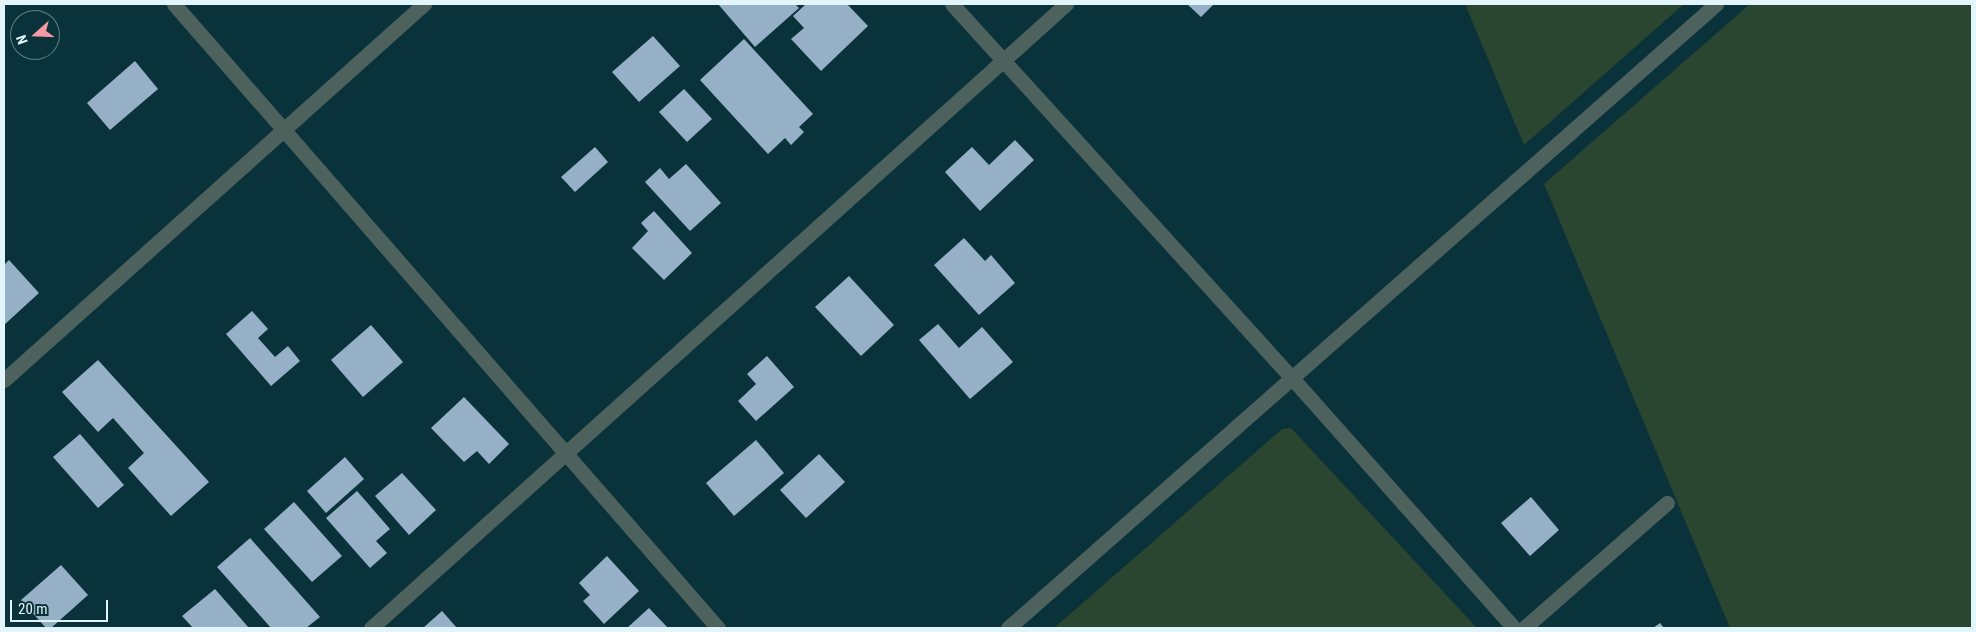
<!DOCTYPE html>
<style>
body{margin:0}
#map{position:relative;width:1976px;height:632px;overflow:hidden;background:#0a323a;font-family:"Roboto Condensed",sans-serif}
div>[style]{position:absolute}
.green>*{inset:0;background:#2a4530}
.building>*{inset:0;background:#96b0c8}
.street>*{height:15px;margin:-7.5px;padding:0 7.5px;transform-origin:7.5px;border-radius:7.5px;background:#4d615d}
span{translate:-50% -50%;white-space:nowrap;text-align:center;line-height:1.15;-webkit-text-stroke:5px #0a323a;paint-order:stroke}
.frame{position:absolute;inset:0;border:5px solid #e1f5fa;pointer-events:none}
.north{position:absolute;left:10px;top:10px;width:50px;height:50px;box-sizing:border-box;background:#0a323a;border:1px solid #608087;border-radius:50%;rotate:250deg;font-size:14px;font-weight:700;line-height:20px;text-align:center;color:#e1f5fa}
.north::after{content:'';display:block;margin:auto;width:18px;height:22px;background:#f49aa2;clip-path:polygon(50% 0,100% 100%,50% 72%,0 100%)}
.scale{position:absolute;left:10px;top:600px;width:98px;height:22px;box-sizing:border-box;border:2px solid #e1f5fa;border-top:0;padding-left:6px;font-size:15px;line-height:18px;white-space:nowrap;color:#e1f5fa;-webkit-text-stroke:4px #0a323a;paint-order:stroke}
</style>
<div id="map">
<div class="green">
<i style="clip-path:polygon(1465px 4px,1684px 4px,1524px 145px)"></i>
<i style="clip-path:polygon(1750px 4px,1972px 4px,1972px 628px,1730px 628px,1544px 184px)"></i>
<i style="clip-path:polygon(1291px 428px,1477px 628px,1054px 628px,1282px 429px)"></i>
</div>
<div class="building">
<i style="clip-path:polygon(718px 4px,795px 4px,799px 8px,755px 47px)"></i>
<i style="clip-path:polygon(806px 4px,847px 4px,868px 26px,821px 71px,791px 39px,804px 28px,793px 16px)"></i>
<i style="clip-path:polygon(1187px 4px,1214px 4px,1201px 17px)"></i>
<i style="clip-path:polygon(653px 36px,680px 66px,639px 102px,612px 72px)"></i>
<i style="clip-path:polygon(744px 39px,813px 114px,799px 127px,804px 132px,791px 145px,785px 138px,768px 154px,700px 80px)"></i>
<i style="clip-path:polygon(135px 61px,158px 89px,110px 130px,87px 103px)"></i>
<i style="clip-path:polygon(684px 89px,712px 119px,687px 142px,659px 112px)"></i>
<i style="clip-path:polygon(1015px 140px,1034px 160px,980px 211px,945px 172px,972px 147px,989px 165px)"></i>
<i style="clip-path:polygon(595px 147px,608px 162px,575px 192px,561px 177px)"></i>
<i style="clip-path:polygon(686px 164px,721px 203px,690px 231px,645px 182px,660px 168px,669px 179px)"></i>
<i style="clip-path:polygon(654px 211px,692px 253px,664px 280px,632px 248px,648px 231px,641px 223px)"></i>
<i style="clip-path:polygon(964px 238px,985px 261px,991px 255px,1015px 283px,979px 315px,934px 265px)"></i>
<i style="clip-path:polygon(9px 260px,39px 293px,4px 325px,4px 265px)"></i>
<i style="clip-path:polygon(849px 276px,894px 325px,861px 356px,815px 307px)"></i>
<i style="clip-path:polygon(252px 311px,268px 329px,258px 338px,275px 357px,288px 346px,300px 361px,271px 386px,226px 334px)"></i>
<i style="clip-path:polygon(938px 324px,959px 348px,982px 327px,1013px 362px,970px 399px,919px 340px)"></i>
<i style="clip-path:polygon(371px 325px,403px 362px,363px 397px,331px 360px)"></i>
<i style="clip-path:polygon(767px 356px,794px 387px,756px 421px,738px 401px,756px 384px,747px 374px)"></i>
<i style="clip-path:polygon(98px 360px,209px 482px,171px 516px,128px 468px,144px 453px,113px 418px,98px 432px,62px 392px)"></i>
<i style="clip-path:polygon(464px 397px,509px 444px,489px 464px,477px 451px,464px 462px,431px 428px)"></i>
<i style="clip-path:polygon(80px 434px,124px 485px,98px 508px,53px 457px)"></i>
<i style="clip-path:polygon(756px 440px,784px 473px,734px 516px,706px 483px)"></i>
<i style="clip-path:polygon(819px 454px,845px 482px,806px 518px,780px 490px)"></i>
<i style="clip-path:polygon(345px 457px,364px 479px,326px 513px,307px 491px)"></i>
<i style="clip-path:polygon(402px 473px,436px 510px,409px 535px,375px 496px)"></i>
<i style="clip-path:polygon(357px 491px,390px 529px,376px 541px,387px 553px,370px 568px,326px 518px)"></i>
<i style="clip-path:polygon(1531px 497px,1559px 530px,1530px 556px,1501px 523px)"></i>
<i style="clip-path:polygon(294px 502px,342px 556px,312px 582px,264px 529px)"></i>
<i style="clip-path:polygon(250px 538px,320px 617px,306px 628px,271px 628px,217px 567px)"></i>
<i style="clip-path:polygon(607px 556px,639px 591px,604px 624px,583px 601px,590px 595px,579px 583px)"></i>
<i style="clip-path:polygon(61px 565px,88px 595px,51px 628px,46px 628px,21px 600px)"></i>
<i style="clip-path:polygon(215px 589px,249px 628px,193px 628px,182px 616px)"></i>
<i style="clip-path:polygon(649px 608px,668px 628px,627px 628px)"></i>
<i style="clip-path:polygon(442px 611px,457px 628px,423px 628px)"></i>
<i style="clip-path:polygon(1660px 623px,1664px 628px,1653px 628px)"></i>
</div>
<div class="street">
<i style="left:174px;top:4px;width:828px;rotate:48.92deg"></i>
<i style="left:952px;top:4px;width:505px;rotate:47.73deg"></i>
<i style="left:1292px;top:378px;width:334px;rotate:48.4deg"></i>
<i style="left:4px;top:380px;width:564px;rotate:-41.84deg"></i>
<i style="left:371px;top:628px;width:934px;rotate:-41.92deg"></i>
<i style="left:1008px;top:628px;width:944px;rotate:-41.39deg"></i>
<i style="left:1524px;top:628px;width:190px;rotate:-41.2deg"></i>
</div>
<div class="frame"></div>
<div class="north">N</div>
<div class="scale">20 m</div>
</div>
